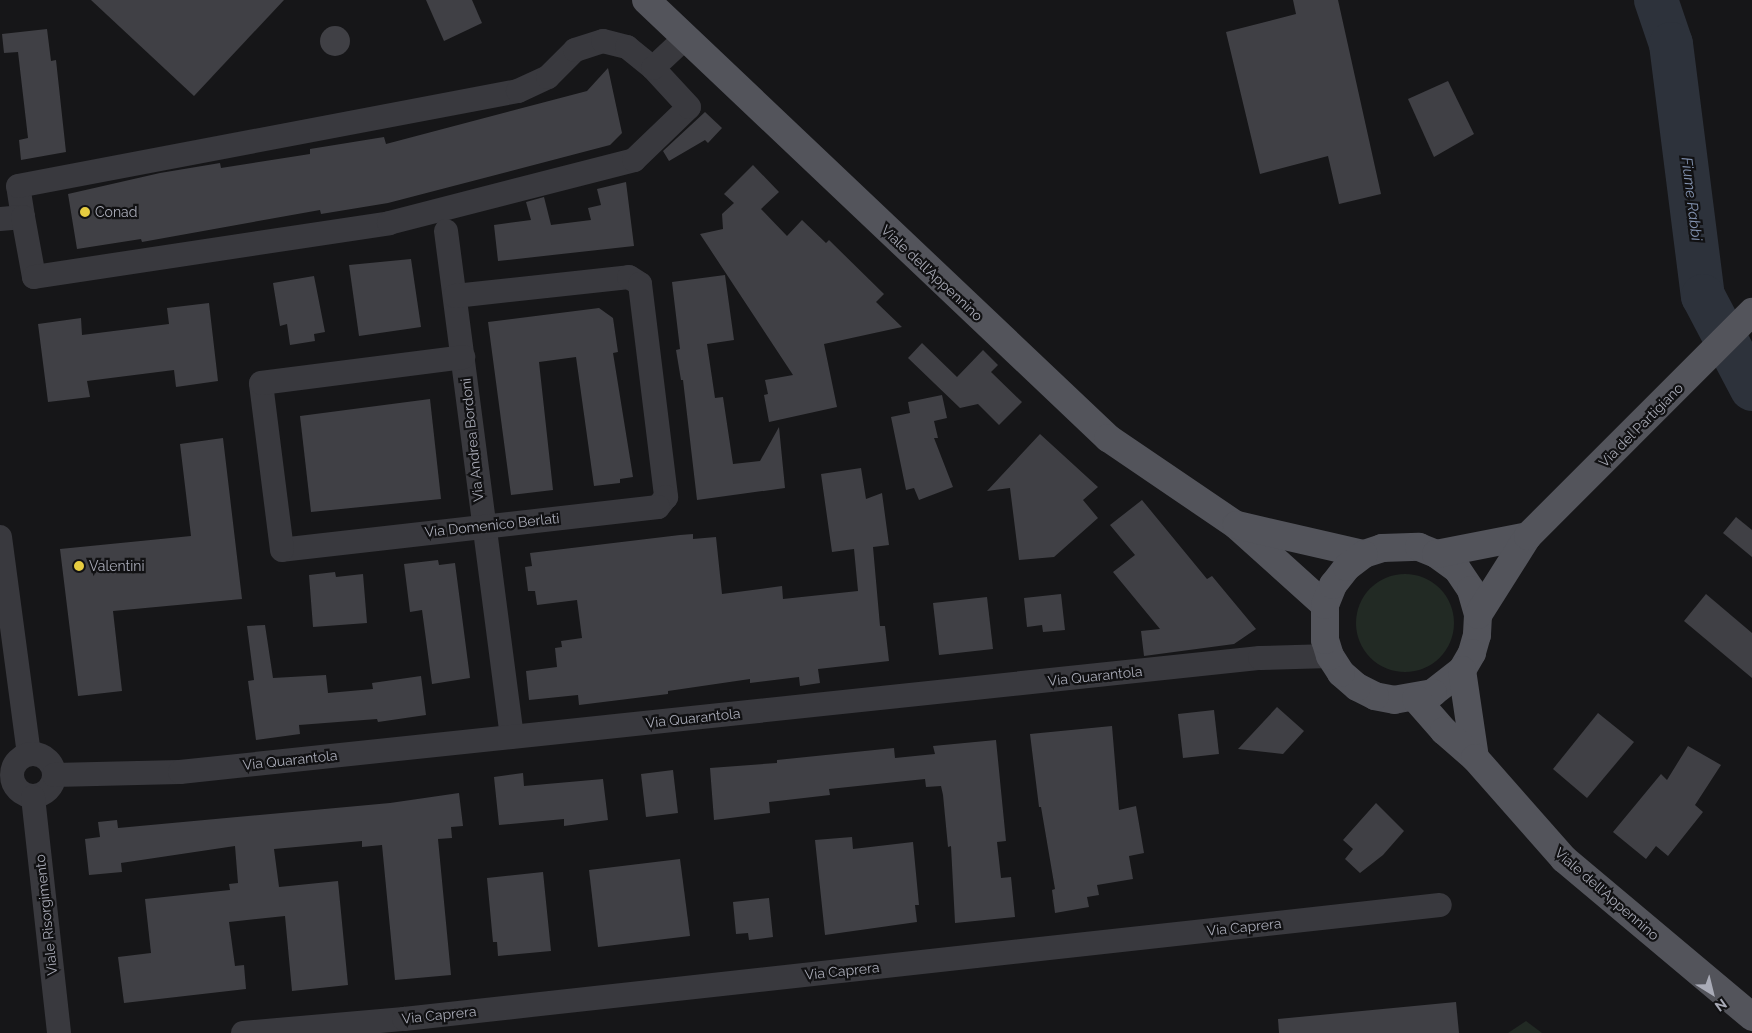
<!DOCTYPE html>
<style>
body{margin:0}
#map{position:relative;width:1752px;height:1033px;overflow:hidden;background:#161618;font-family:Raleway,sans-serif}
div>[style]{position:absolute}
.green>*{inset:0;background:#222a24}
.round{border-radius:50%}
.river>*{height:44px;margin:-22px;padding:0 22px;transform-origin:22px;border-radius:22px;background:#2d323b}
.building>*{inset:0;background:#404045}
.minor>*{height:24px;margin:-12px;padding:0 12px;transform-origin:12px;border-radius:12px;background:#39393e}
.minor>.ring{margin:-12px;padding:0;box-sizing:content-box;background:none;border:24px solid #39393e;border-radius:50%}
.major>*{height:28px;margin:-14px;padding:0 14px;transform-origin:14px;border-radius:14px;background:#53545b}
.dots>*{width:14px;height:14px;translate:-50% -50%;box-sizing:border-box;border:2px solid #111113;border-radius:50%}
span{translate:-50% -50%;white-space:nowrap;text-align:center;line-height:1.15;-webkit-text-stroke:4.5px #111113;paint-order:stroke}
.poi-label{font-size:14px;color:#a9abb7}
.left{translate:0 -50%;text-align:left}
.street-label{font-size:14px;color:#a9abb7}
.water-label{font-size:15px;color:#8292b0;font-style:italic}
.north{position:absolute;left:1687px;top:968px;width:50px;height:50px;-webkit-text-stroke:4px #111113;paint-order:stroke;rotate:144deg;font-size:14px;font-weight:700;line-height:20px;text-align:center;color:#a9abb7}
.north::after{content:'';display:block;margin:auto;width:18px;height:22px;background:#a9abb7;clip-path:polygon(50% 0,100% 100%,50% 72%,0 100%)}
</style>
<div id="map">
<div class="green">
<i class="round" style="left:1356px;top:574px;width:98px;height:98px"></i>
<i style="clip-path:polygon(1526px 1021px,1542px 1033px,1508px 1033px)"></i>
</div>
<div class="river">
<i style="left:1656px;top:0;width:46px;rotate:71.2deg"></i>
<i style="left:1671px;top:44px;width:254px;rotate:82.8deg"></i>
<i style="left:1703px;top:296px;width:105px;rotate:62.2deg"></i>
</div>
<div class="building">
<i style="clip-path:polygon(91px 0,284px 0,194px 96px)"></i>
<i style="clip-path:polygon(426px 0,472px 0,482px 23px,444px 41px)"></i>
<i style="clip-path:polygon(1293px 0,1338px 0,1381px 194px,1339px 204px,1328px 156px,1260px 174px,1226px 32px,1296px 14px)"></i>
<i class="round" style="left:320px;top:26px;width:30px;height:30px"></i>
<i style="clip-path:polygon(47px 29px,51px 61px,56px 60px,66px 152px,21px 160px,19px 140px,28px 138px,18px 52px,4px 53px,2px 34px)"></i>
<i style="clip-path:polygon(608px 68px,622px 133px,610px 145px,388px 203px,321px 214px,320px 210px,142px 242px,141px 239px,77px 249px,68px 194px,160px 173px,220px 163px,221px 168px,310px 154px,310px 149px,384px 137px,386px 144px,587px 91px)"></i>
<i style="clip-path:polygon(1448px 81px,1474px 134px,1434px 157px,1408px 99px)"></i>
<i style="clip-path:polygon(705px 112px,722px 128px,708px 143px,705px 140px,669px 161px,663px 151px)"></i>
<i style="clip-path:polygon(753px 165px,779px 192px,761px 209px,787px 236px,802px 220px,826px 243px,829px 240px,884px 294px,876px 302px,902px 327px,824px 344px,837px 407px,769px 422px,764px 395px,768px 394px,765px 380px,793px 375px,700px 234px,723px 229px,722px 214px,734px 203px,724px 194px)"></i>
<i style="clip-path:polygon(626px 182px,634px 246px,498px 261px,494px 225px,531px 220px,526px 202px,544px 197px,551px 225px,591px 220px,588px 208px,601px 205px,597px 189px)"></i>
<i style="clip-path:polygon(411px 259px,421px 327px,359px 336px,349px 265px)"></i>
<i style="clip-path:polygon(725px 275px,734px 340px,707px 344px,715px 398px,723px 397px,733px 464px,760px 461px,779px 427px,785px 488px,697px 500px,683px 380px,681px 380px,676px 350px,680px 349px,672px 282px)"></i>
<i style="clip-path:polygon(314px 276px,325px 332px,314px 334px,315px 341px,290px 345px,287px 324px,280px 326px,273px 283px)"></i>
<i style="clip-path:polygon(209px 303px,218px 381px,176px 387px,174px 370px,87px 381px,90px 397px,48px 402px,38px 324px,81px 318px,82px 335px,169px 324px,167px 308px)"></i>
<i style="clip-path:polygon(599px 308px,613px 318px,618px 352px,613px 353px,633px 477px,620px 479px,620px 483px,594px 486px,576px 357px,539px 362px,553px 490px,511px 495px,488px 322px)"></i>
<i style="clip-path:polygon(922px 343px,957px 377px,983px 350px,998px 365px,991px 372px,1022px 402px,999px 425px,978px 404px,960px 408px,908px 358px)"></i>
<i style="clip-path:polygon(942px 395px,947px 418px,934px 421px,938px 438px,934px 438px,953px 487px,919px 500px,914px 488px,906px 490px,891px 417px,910px 413px,908px 402px)"></i>
<i style="clip-path:polygon(430px 399px,441px 499px,311px 512px,300px 416px)"></i>
<i style="clip-path:polygon(1040px 434px,1098px 487px,1083px 500px,1098px 518px,1054px 557px,1019px 560px,1010px 488px,987px 491px)"></i>
<i style="clip-path:polygon(223px 438px,242px 599px,113px 611px,122px 691px,78px 696px,60px 549px,191px 536px,180px 444px)"></i>
<i style="clip-path:polygon(861px 468px,866px 499px,882px 493px,889px 545px,873px 547px,880px 626px,885px 626px,889px 661px,818px 669px,820px 683px,800px 686px,799px 677px,750px 683px,750px 679px,668px 691px,668px 694px,579px 705px,578px 695px,529px 700px,526px 671px,557px 667px,555px 648px,562px 647px,561px 641px,582px 638px,577px 600px,537px 605px,535px 591px,528px 591px,525px 567px,532px 566px,530px 553px,680px 535px,693px 534px,693px 539px,716px 537px,722px 594px,782px 586px,783px 599px,858px 591px,854px 549px,832px 552px,821px 474px)"></i>
<i style="clip-path:polygon(1142px 500px,1207px 579px,1212px 576px,1256px 629px,1234px 644px,1144px 656px,1141px 631px,1160px 629px,1113px 572px,1135px 555px,1110px 525px)"></i>
<i style="clip-path:polygon(1736px 517px,1752px 530px,1752px 557px,1723px 533px)"></i>
<i style="clip-path:polygon(438px 560px,439px 565px,455px 563px,470px 678px,432px 684px,422px 610px,410px 612px,404px 564px)"></i>
<i style="clip-path:polygon(335px 572px,336px 577px,363px 574px,367px 623px,313px 627px,309px 575px)"></i>
<i style="clip-path:polygon(1061px 594px,1065px 630px,1043px 632px,1042px 625px,1027px 627px,1024px 598px)"></i>
<i style="clip-path:polygon(1706px 594px,1752px 633px,1752px 678px,1684px 621px)"></i>
<i style="clip-path:polygon(987px 597px,993px 649px,939px 655px,933px 603px)"></i>
<i style="clip-path:polygon(265px 625px,273px 678px,326px 675px,328px 693px,373px 689px,372px 683px,421px 676px,426px 715px,378px 722px,377px 719px,299px 725px,300px 734px,256px 740px,248px 681px,254px 680px,247px 626px)"></i>
<i style="clip-path:polygon(1277px 707px,1304px 731px,1283px 754px,1238px 749px)"></i>
<i style="clip-path:polygon(1214px 710px,1219px 754px,1183px 758px,1178px 714px)"></i>
<i style="clip-path:polygon(1598px 713px,1634px 742px,1587px 798px,1553px 769px)"></i>
<i style="clip-path:polygon(1112px 726px,1119px 810px,1136px 806px,1144px 853px,1129px 856px,1133px 879px,1097px 885px,1099px 895px,1087px 897px,1089px 907px,1055px 913px,1052px 890px,1055px 889px,1041px 807px,1039px 807px,1030px 734px)"></i>
<i style="clip-path:polygon(996px 740px,1006px 841px,997px 842px,1001px 878px,1011px 877px,1015px 917px,955px 923px,951px 846px,948px 847px,943px 795px,941px 786px,926px 787px,925px 779px,829px 789px,830px 795px,769px 802px,770px 813px,714px 820px,710px 768px,777px 763px,777px 760px,894px 748px,895px 758px,935px 754px,933px 746px)"></i>
<i style="clip-path:polygon(1688px 746px,1721px 765px,1695px 805px,1703px 812px,1668px 856px,1656px 846px,1646px 859px,1613px 832px,1661px 774px,1667px 780px)"></i>
<i style="clip-path:polygon(673px 770px,678px 813px,646px 817px,641px 774px)"></i>
<i style="clip-path:polygon(523px 773px,524px 786px,603px 779px,608px 820px,564px 826px,564px 819px,499px 825px,494px 777px)"></i>
<i style="clip-path:polygon(459px 793px,463px 826px,451px 827px,452px 838px,438px 839px,451px 975px,395px 980px,382px 845px,362px 847px,362px 841px,274px 849px,279px 887px,338px 881px,348px 985px,292px 991px,285px 916px,229px 922px,235px 966px,244px 965px,246px 989px,124px 1003px,118px 957px,151px 953px,145px 899px,230px 890px,229px 884px,238px 883px,235px 846px,121px 863px,122px 872px,89px 875px,85px 839px,100px 837px,98px 822px,117px 820px,118px 828px,390px 803px)"></i>
<i style="clip-path:polygon(1376px 803px,1404px 831px,1383px 855px,1360px 873px,1345px 859px,1353px 849px,1343px 840px)"></i>
<i style="clip-path:polygon(852px 837px,853px 849px,913px 842px,919px 905px,915px 905px,917px 922px,825px 935px,815px 840px)"></i>
<i style="clip-path:polygon(680px 859px,690px 936px,598px 947px,589px 870px)"></i>
<i style="clip-path:polygon(543px 872px,551px 951px,498px 956px,497px 942px,493px 942px,487px 878px)"></i>
<i style="clip-path:polygon(769px 898px,773px 937px,749px 940px,748px 933px,736px 934px,733px 902px)"></i>
<i style="clip-path:polygon(1456px 1002px,1459px 1033px,1279px 1033px,1278px 1019px)"></i>
</div>
<div class="minor">
<i style="left:23px;top:217px;width:31px;rotate:-99deg"></i>
<i style="left:18px;top:186px;width:509px;rotate:-10.76deg"></i>
<i style="left:518px;top:91px;width:33px;rotate:-25deg"></i>
<i style="left:548px;top:77px;width:38px;rotate:-45deg"></i>
<i style="left:575px;top:50px;width:29px;rotate:-18deg"></i>
<i style="left:603px;top:41px;width:25px;rotate:14deg"></i>
<i style="left:627px;top:47px;width:33px;rotate:39deg"></i>
<i style="left:0;top:219px;width:23px;rotate:-5deg"></i>
<i style="left:23px;top:217px;width:61px;rotate:79.6deg"></i>
<i style="left:34px;top:277px;width:359px;rotate:-8.6deg"></i>
<i style="left:389px;top:223px;width:253px;rotate:-14.4deg"></i>
<i style="left:634px;top:160px;width:76px;rotate:-43.9deg"></i>
<i style="left:689px;top:107px;width:53px;rotate:-132.7deg"></i>
<i style="left:653px;top:68px;width:42px;rotate:-43.1deg"></i>
<i style="left:446px;top:231px;width:510px;rotate:82.57deg"></i>
<i style="left:455px;top:296px;width:175px;rotate:-6.2deg"></i>
<i style="left:629px;top:277px;width:13px;rotate:32deg"></i>
<i style="left:640px;top:284px;width:215px;rotate:83deg"></i>
<i style="left:666px;top:497px;width:13px;rotate:129deg"></i>
<i style="left:658px;top:507px;width:378px;rotate:173.5deg"></i>
<i style="left:282px;top:550px;width:168px;rotate:-97.2deg"></i>
<i style="left:261px;top:383px;width:204px;rotate:-7.3deg"></i>
<i style="left:0;top:537px;width:219px;rotate:82.4deg"></i>
<i class="ring" style="left:12px;top:754px;width:18px;height:18px"></i>
<i style="left:54px;top:775px;width:126px;rotate:-1.4deg"></i>
<i style="left:180px;top:772px;width:1086px;rotate:-6.03deg"></i>
<i style="left:1260px;top:658px;width:70px;rotate:-1.6deg"></i>
<i style="left:33px;top:797px;width:237px;rotate:83.7deg"></i>
<i style="left:243px;top:1033px;width:162px;rotate:-5deg"></i>
<i style="left:404px;top:1019px;width:1042px;rotate:-6.28deg"></i>
</div>
<div class="major">
<i style="left:646px;top:0;width:637px;rotate:43.47deg"></i>
<i style="left:1108px;top:438px;width:155px;rotate:34.2deg"></i>
<i style="left:1236px;top:525px;width:120px;rotate:42deg"></i>
<i style="left:1237px;top:525px;width:130px;rotate:12.9deg"></i>
<i style="left:1364px;top:554px;width:19px;rotate:-18deg"></i>
<i style="left:1382px;top:548px;width:37px;rotate:-2deg"></i>
<i style="left:1419px;top:547px;width:18px;rotate:22deg"></i>
<i style="left:1436px;top:554px;width:26px;rotate:36deg"></i>
<i style="left:1457px;top:569px;width:25px;rotate:56deg"></i>
<i style="left:1471px;top:590px;width:26px;rotate:74deg"></i>
<i style="left:1478px;top:615px;width:20px;rotate:93deg"></i>
<i style="left:1477px;top:635px;width:19px;rotate:106deg"></i>
<i style="left:1472px;top:653px;width:20px;rotate:120deg"></i>
<i style="left:1462px;top:670px;width:37px;rotate:142deg"></i>
<i style="left:1433px;top:693px;width:39px;rotate:170deg"></i>
<i style="left:1395px;top:700px;width:20px;rotate:-169deg"></i>
<i style="left:1375px;top:696px;width:20px;rotate:-153deg"></i>
<i style="left:1357px;top:687px;width:21px;rotate:-139deg"></i>
<i style="left:1341px;top:673px;width:20px;rotate:-123deg"></i>
<i style="left:1330px;top:656px;width:17px;rotate:-107deg"></i>
<i style="left:1325px;top:640px;width:35px;rotate:-90deg"></i>
<i style="left:1325px;top:605px;width:22px;rotate:-68deg"></i>
<i style="left:1333px;top:585px;width:23px;rotate:-52deg"></i>
<i style="left:1347px;top:567px;width:21px;rotate:-37deg"></i>
<i style="left:1436px;top:554px;width:94px;rotate:-11.1deg"></i>
<i style="left:1478px;top:615px;width:93px;rotate:-57.7deg"></i>
<i style="left:1528px;top:536px;width:317px;rotate:-45deg"></i>
<i style="left:1462px;top:670px;width:89px;rotate:81.6deg"></i>
<i style="left:1416px;top:699px;width:43px;rotate:48.8deg"></i>
<i style="left:1444px;top:731px;width:41px;rotate:41.1deg"></i>
<i style="left:1475px;top:758px;width:135px;rotate:48.6deg"></i>
<i style="left:1564px;top:859px;width:246px;rotate:40deg"></i>
</div>
<div class="dots">
<i style="left:85px;top:212px;background:#e6cc40"></i>
<i style="left:79px;top:566px;background:#e6cc40"></i>
</div>
<div class="poi-label">
<span class="left" style="left:95px;top:212px">Conad</span>
<span class="left" style="left:89px;top:566px">Valentini</span>
</div>
<div class="street-label">
<span style="left:932px;top:273px;rotate:43deg">Viale dell'Appennino</span>
<span style="left:1641px;top:425px;rotate:-45deg">Via del Partigiano</span>
<span style="left:472px;top:440px;rotate:-96deg">Via Andrea Bordoni</span>
<span style="left:492px;top:525px;rotate:-6deg">Via Domenico Berlati</span>
<span style="left:1095px;top:676px;rotate:-6deg">Via Quarantola</span>
<span style="left:693px;top:718px;rotate:-6deg">Via Quarantola</span>
<span style="left:290px;top:760px;rotate:-6deg">Via Quarantola</span>
<span style="left:1607px;top:894px;rotate:41deg">Viale dell'Appennino</span>
<span style="left:46px;top:915px;rotate:-96deg">Viale Risorgimento</span>
<span style="left:1244px;top:927px;rotate:-6deg">Via Caprera</span>
<span style="left:842px;top:971px;rotate:-6deg">Via Caprera</span>
<span style="left:439px;top:1015px;rotate:-6deg">Via Caprera</span>
</div>
<div class="water-label">
<span style="left:1691px;top:199px;rotate:83deg">Fiume Rabbi</span>
</div>
<div class="north">N</div>
</div>
